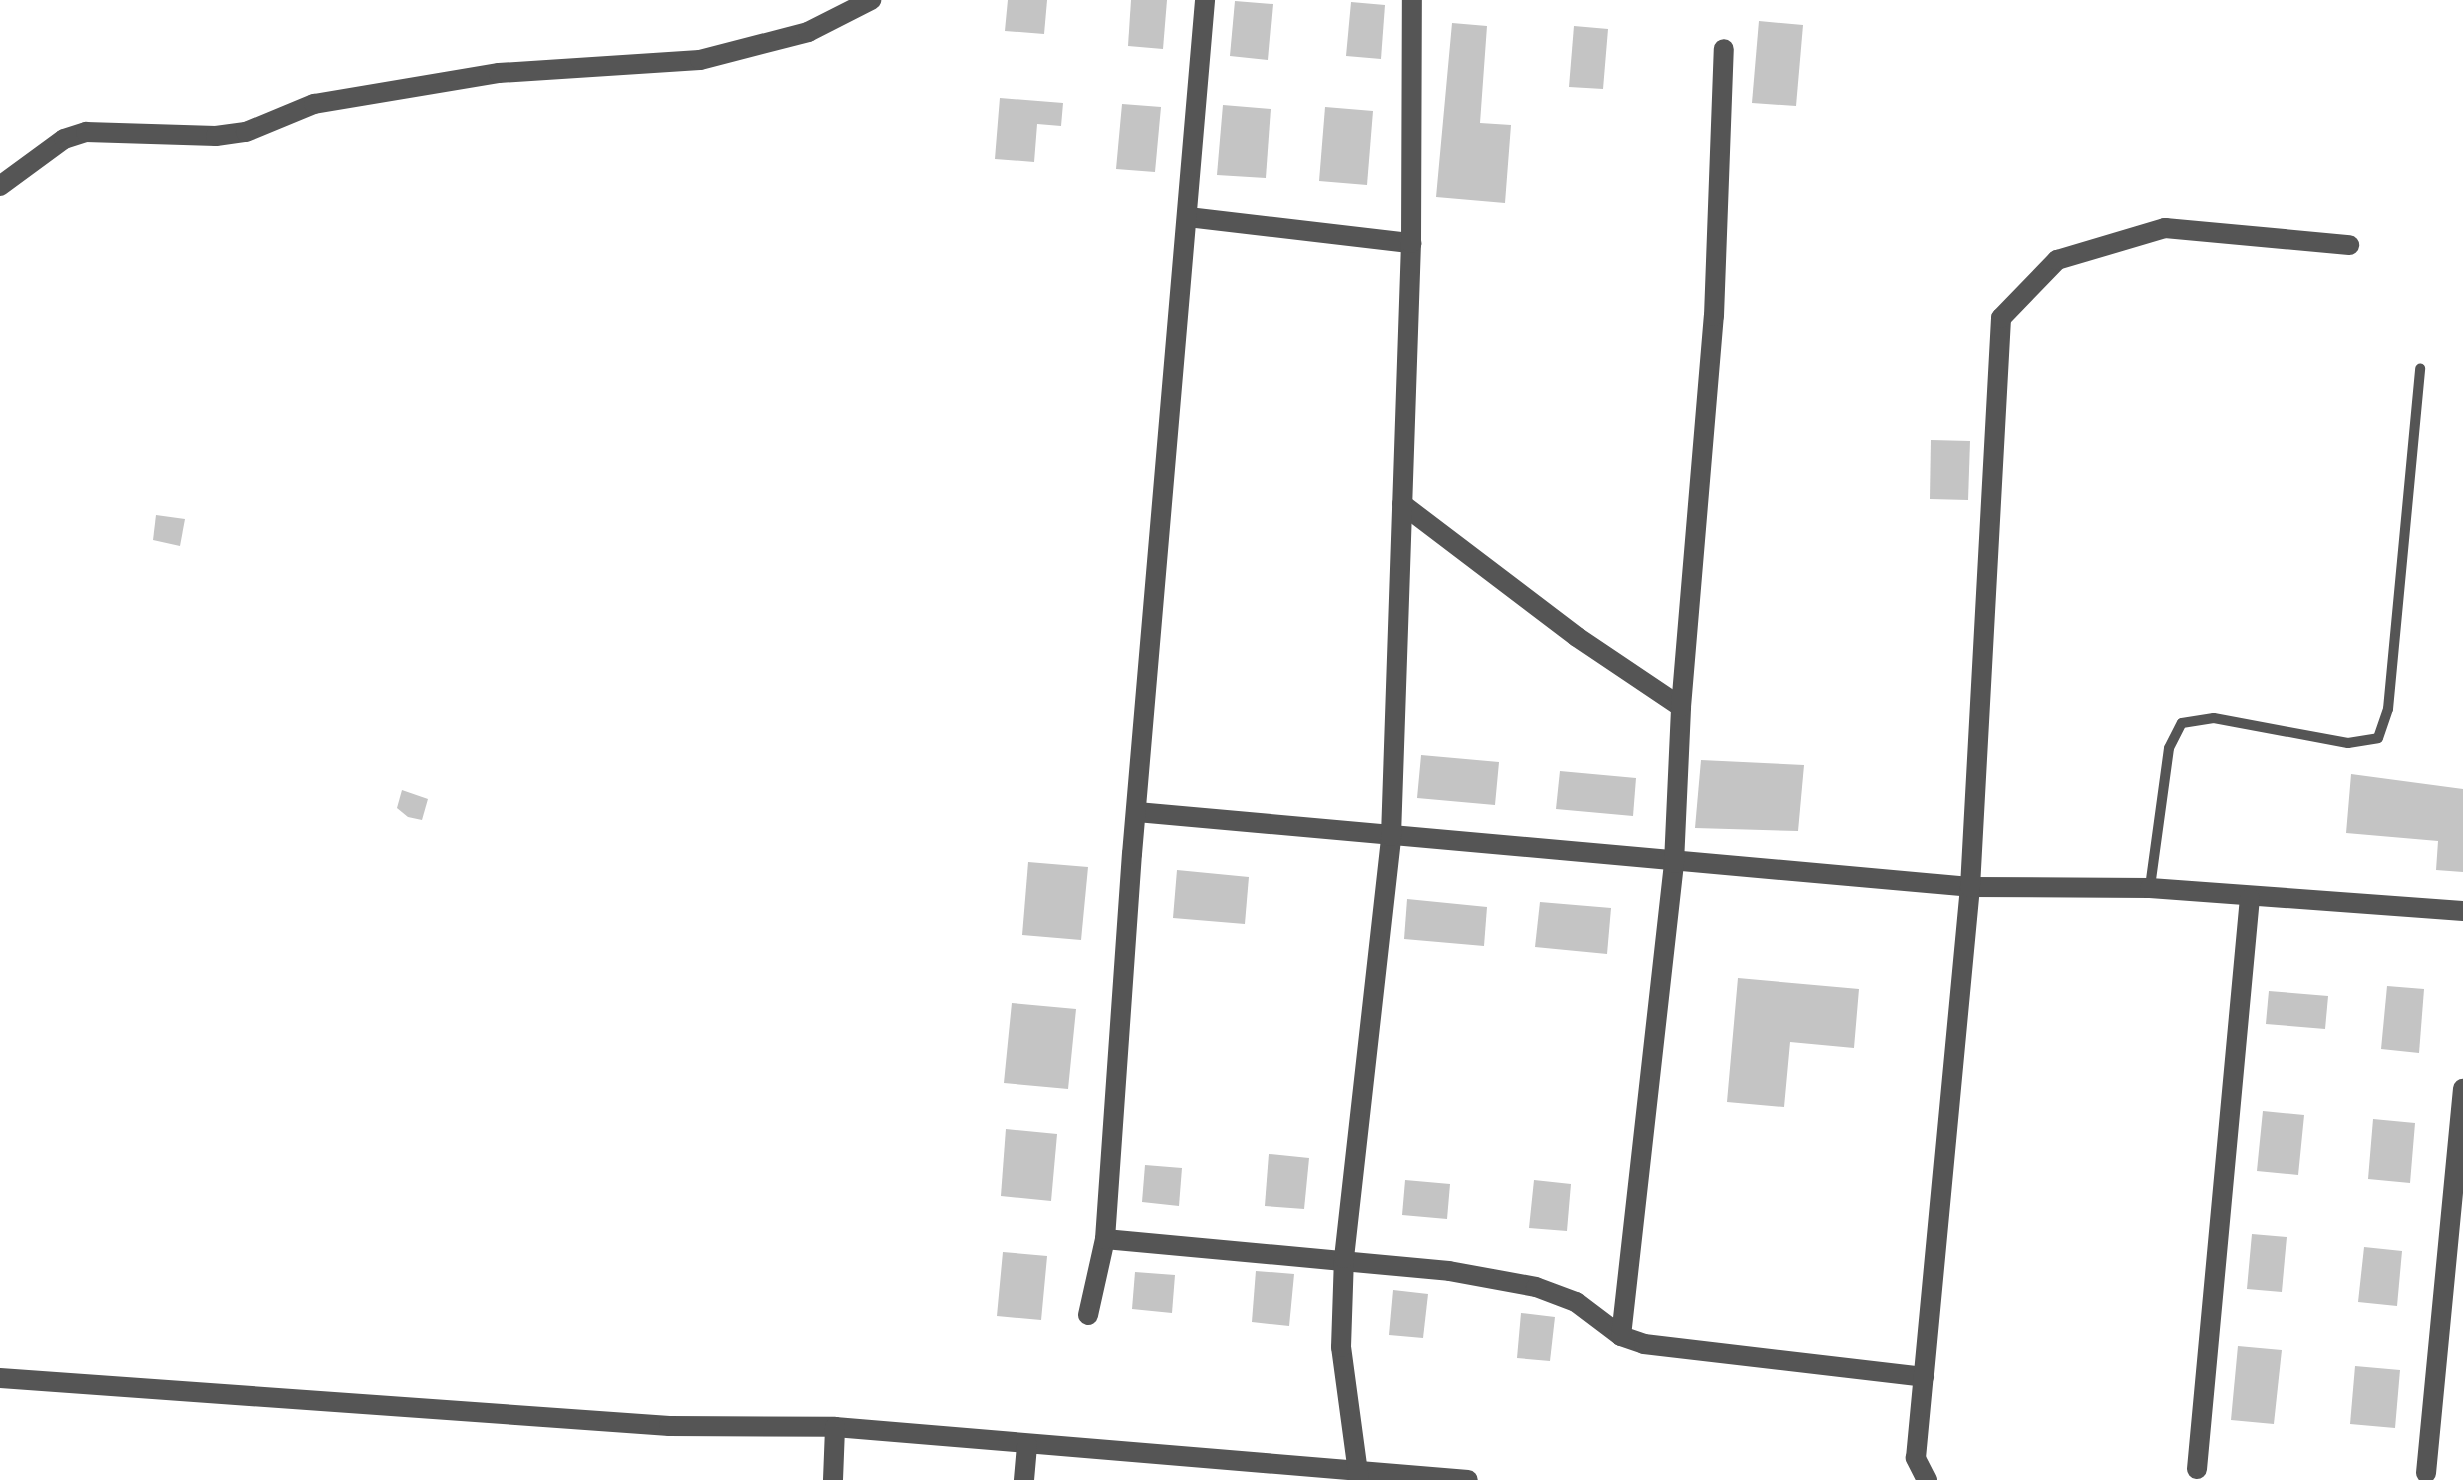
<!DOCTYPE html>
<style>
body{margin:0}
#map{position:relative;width:2463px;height:1480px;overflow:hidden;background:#fff;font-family:"Public Sans",sans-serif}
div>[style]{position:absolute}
.building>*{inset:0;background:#c4c4c4}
.lane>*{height:10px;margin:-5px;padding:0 5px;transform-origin:5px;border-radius:5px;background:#555}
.street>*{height:20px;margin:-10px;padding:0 10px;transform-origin:10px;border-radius:10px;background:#555}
span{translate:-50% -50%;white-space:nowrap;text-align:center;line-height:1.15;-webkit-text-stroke:8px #fff;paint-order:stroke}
</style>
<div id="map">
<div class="building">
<i style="clip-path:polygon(1008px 0,1047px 0,1044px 34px,1005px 31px)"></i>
<i style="clip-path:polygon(1131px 0,1167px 0,1163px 49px,1128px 46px)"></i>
<i style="clip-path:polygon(1235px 1px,1273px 4px,1268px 60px,1230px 56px)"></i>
<i style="clip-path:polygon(1351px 2px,1385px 5px,1381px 59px,1346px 56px)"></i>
<i style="clip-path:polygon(1759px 21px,1803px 25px,1796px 106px,1752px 103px)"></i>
<i style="clip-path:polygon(1452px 23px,1487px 26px,1480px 123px,1511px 125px,1505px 203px,1436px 197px)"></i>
<i style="clip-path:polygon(1574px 26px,1608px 29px,1603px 89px,1569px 87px)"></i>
<i style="clip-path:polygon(1000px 98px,1063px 103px,1061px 126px,1037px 124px,1034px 162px,995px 159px)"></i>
<i style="clip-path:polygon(1122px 104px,1161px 107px,1155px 172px,1116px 169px)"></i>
<i style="clip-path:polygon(1223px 105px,1271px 109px,1266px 178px,1217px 175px)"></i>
<i style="clip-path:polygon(1325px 107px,1373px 111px,1367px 185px,1319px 181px)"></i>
<i style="clip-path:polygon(1931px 440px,1970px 441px,1968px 500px,1930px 499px)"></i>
<i style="clip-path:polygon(156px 515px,185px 519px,180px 546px,153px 540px)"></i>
<i style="clip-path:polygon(1421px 755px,1499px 762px,1495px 805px,1417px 798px)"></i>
<i style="clip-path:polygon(1701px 760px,1804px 765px,1798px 831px,1695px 828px)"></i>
<i style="clip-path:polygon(1560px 771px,1636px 778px,1633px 816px,1556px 809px)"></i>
<i style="clip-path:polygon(2351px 774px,2463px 789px,2463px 872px,2436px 870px,2438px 841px,2346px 833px)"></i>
<i style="clip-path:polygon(402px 790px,428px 799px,422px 820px,408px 817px,397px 808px)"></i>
<i style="clip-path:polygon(1028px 862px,1088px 867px,1081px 940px,1022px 935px)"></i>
<i style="clip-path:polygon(1177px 870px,1249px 877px,1245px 924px,1173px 918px)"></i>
<i style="clip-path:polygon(1407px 899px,1487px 907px,1484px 946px,1404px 939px)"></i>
<i style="clip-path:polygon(1540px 902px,1611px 908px,1607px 954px,1535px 947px)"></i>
<i style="clip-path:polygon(1738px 978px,1859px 989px,1854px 1048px,1790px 1042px,1784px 1107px,1727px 1102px)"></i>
<i style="clip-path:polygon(2387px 986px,2424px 989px,2419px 1053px,2381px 1049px)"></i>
<i style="clip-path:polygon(2269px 991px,2328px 996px,2325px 1029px,2266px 1024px)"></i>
<i style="clip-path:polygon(1012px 1003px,1076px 1009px,1068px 1089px,1004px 1083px)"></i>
<i style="clip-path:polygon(2263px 1111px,2304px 1115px,2298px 1175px,2257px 1171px)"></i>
<i style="clip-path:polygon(2373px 1119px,2415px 1123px,2410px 1183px,2368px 1179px)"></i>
<i style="clip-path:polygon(1006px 1129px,1057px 1134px,1051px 1201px,1001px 1196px)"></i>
<i style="clip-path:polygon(1269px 1154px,1309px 1158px,1304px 1209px,1265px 1206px)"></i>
<i style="clip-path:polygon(1145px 1165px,1182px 1168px,1179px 1206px,1142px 1202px)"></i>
<i style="clip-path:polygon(1405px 1180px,1450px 1184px,1447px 1219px,1402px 1215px)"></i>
<i style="clip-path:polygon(1534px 1180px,1571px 1184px,1567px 1231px,1529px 1228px)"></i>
<i style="clip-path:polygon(2252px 1234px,2287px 1237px,2282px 1292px,2247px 1289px)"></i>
<i style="clip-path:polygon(2364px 1247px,2402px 1251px,2397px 1306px,2358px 1302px)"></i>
<i style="clip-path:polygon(1003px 1252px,1047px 1256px,1041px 1320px,997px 1316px)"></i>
<i style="clip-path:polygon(1256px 1271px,1294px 1274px,1289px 1326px,1252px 1322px)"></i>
<i style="clip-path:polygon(1135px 1272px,1175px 1275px,1172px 1313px,1132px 1309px)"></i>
<i style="clip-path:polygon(1393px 1290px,1428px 1294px,1423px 1338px,1389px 1335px)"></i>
<i style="clip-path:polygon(1521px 1313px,1555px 1317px,1550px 1361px,1517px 1358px)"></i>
<i style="clip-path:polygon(2238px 1346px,2282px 1350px,2274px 1424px,2231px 1420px)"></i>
<i style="clip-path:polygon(2355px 1366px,2400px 1370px,2395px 1428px,2350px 1424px)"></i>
</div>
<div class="lane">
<i style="left:2150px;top:887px;width:140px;rotate:-82.2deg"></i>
<i style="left:2169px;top:748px;width:28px;rotate:-63deg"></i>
<i style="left:2182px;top:723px;width:32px;rotate:-9deg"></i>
<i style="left:2214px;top:718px;width:136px;rotate:10.6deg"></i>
<i style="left:2348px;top:743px;width:30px;rotate:-9deg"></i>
<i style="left:2378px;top:738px;width:31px;rotate:-71deg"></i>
<i style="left:2388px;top:709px;width:342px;rotate:-84.6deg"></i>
</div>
<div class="street">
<i style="left:0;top:186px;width:79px;rotate:-36.3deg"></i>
<i style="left:64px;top:139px;width:23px;rotate:-18deg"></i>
<i style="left:86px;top:132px;width:130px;rotate:1.8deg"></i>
<i style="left:216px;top:136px;width:30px;rotate:-8deg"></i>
<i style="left:246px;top:132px;width:74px;rotate:-22.4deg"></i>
<i style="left:314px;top:104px;width:188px;rotate:-9.5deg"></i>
<i style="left:499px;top:73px;width:201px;rotate:-3.7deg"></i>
<i style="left:700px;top:60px;width:112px;rotate:-14.5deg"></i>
<i style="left:808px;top:32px;width:71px;rotate:-26.9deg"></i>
<i style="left:1188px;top:217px;width:225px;rotate:6.7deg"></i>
<i style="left:1402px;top:504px;width:220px;rotate:37.2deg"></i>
<i style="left:1577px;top:637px;width:125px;rotate:33.9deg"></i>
<i style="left:1137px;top:812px;width:836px;rotate:5.14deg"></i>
<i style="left:1970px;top:887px;width:180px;rotate:0.3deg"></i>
<i style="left:2150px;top:888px;width:314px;rotate:4.2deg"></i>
<i style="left:1105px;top:1239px;width:345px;rotate:5.3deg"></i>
<i style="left:1449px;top:1271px;width:88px;rotate:10.4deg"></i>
<i style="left:1536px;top:1287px;width:43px;rotate:20.6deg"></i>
<i style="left:1576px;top:1302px;width:56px;rotate:37.1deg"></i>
<i style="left:1621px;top:1336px;width:24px;rotate:19deg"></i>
<i style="left:1644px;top:1344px;width:282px;rotate:6.7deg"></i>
<i style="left:1088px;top:1315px;width:78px;rotate:-77.4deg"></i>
<i style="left:1105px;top:1239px;width:386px;rotate:-86deg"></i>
<i style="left:1132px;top:854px;width:857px;rotate:-85.11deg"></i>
<i style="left:1621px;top:1336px;width:476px;rotate:-83.6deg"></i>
<i style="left:1674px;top:863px;width:156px;rotate:-87.4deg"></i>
<i style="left:1681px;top:707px;width:392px;rotate:-85.2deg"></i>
<i style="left:1714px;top:316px;width:267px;rotate:-87.9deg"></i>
<i style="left:0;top:1378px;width:671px;rotate:4.1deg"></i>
<i style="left:669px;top:1426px;width:166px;rotate:0.3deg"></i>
<i style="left:835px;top:1427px;width:635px;rotate:4.79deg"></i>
<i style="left:2197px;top:1469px;width:573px;rotate:-84.7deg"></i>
<i style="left:2426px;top:1473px;width:386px;rotate:-84.5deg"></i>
<i style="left:833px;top:1480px;width:53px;rotate:-87.8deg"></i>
<i style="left:1024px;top:1480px;width:35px;rotate:-85deg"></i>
<i style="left:1359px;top:1480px;width:134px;rotate:-97.7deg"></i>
<i style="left:1341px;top:1347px;width:89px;rotate:-88.1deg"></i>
<i style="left:1344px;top:1258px;width:425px;rotate:-83.6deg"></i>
<i style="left:1391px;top:836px;width:593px;rotate:-88.07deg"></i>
<i style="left:1411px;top:243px;width:243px;rotate:-89.8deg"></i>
<i style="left:1927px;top:1480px;width:25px;rotate:-117deg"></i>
<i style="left:1916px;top:1458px;width:574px;rotate:-84.6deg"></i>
<i style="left:1970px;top:887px;width:570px;rotate:-86.88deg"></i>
<i style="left:2001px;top:318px;width:81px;rotate:-46deg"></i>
<i style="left:2057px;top:260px;width:113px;rotate:-16.5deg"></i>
<i style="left:2165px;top:228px;width:185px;rotate:5.3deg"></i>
</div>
</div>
